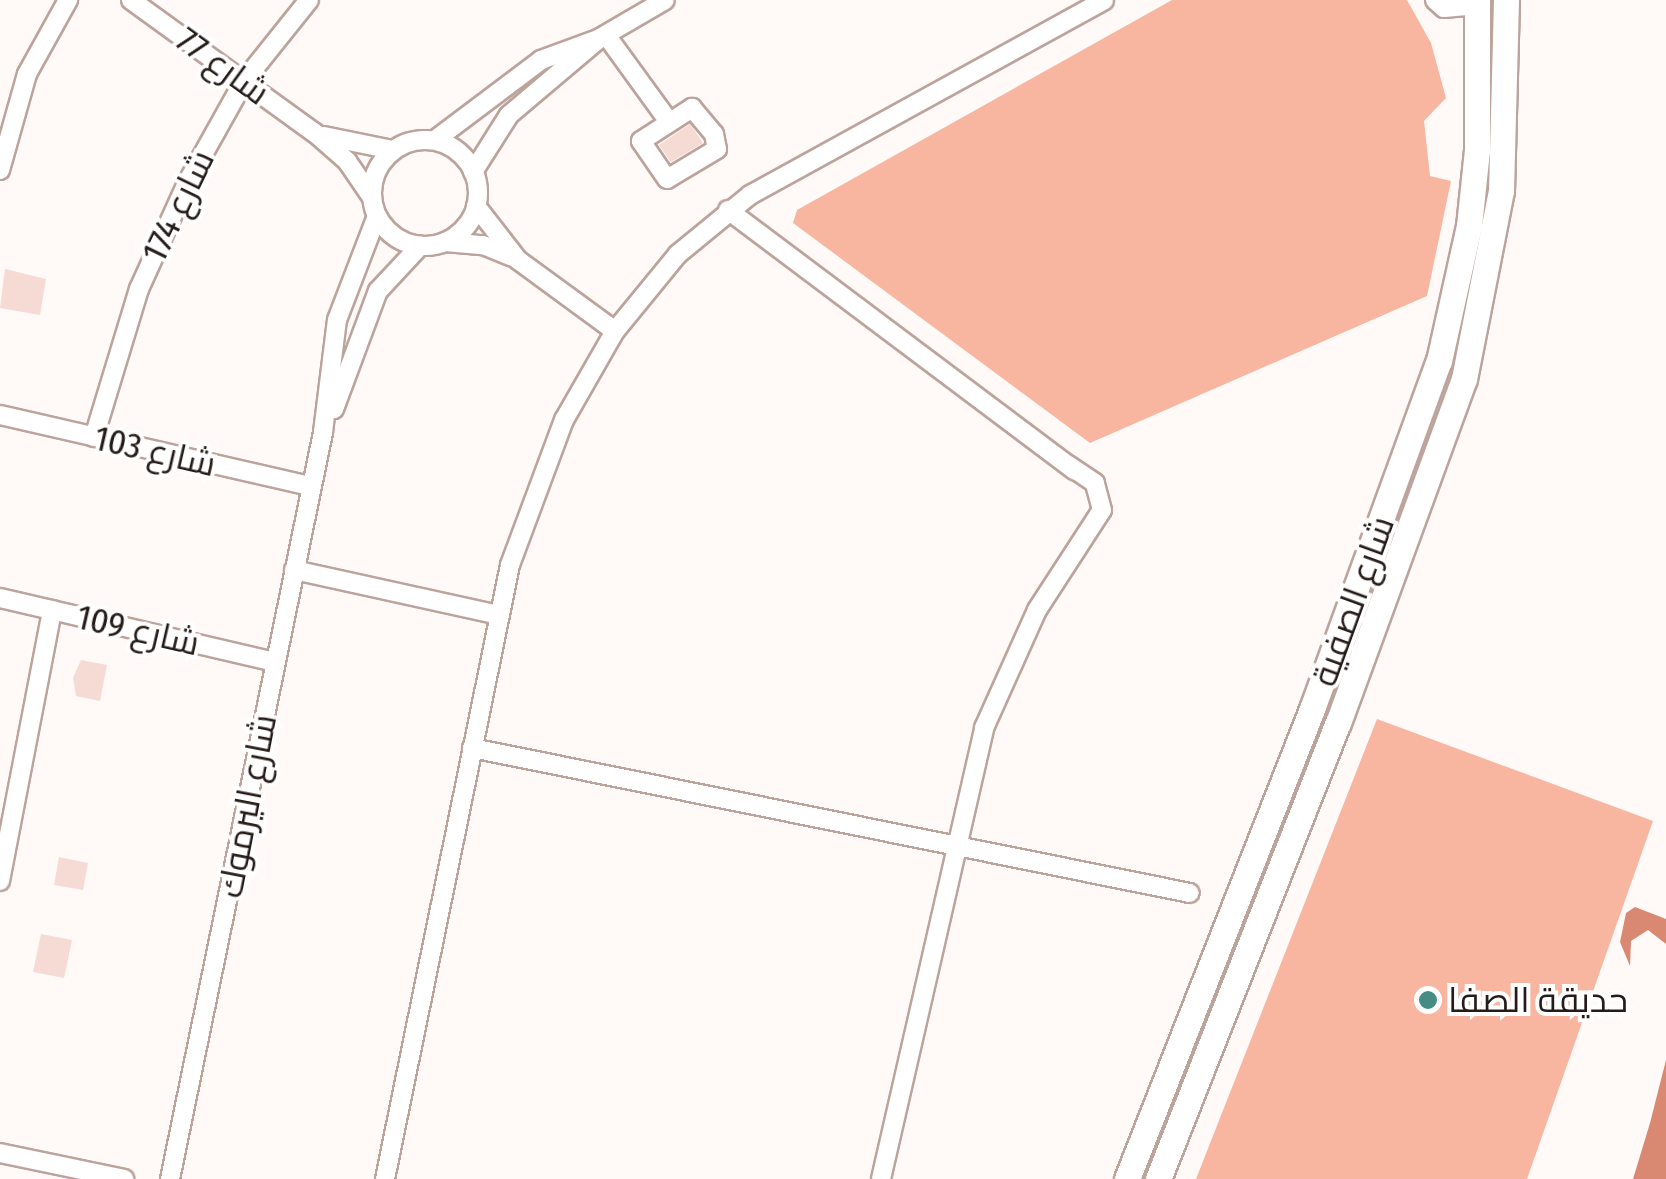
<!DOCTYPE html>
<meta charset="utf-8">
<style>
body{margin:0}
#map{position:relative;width:1666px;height:1179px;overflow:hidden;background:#fff9f8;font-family:"Fira Sans Condensed",Cairo,sans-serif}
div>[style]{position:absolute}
.green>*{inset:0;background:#f8b6a1}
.water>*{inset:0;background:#d98971}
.building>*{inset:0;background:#f5dbd3}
.roads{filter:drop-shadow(2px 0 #bca39c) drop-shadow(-2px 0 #bca39c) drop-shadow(0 2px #bca39c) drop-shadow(0 -2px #bca39c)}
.minor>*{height:18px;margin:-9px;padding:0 9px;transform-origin:9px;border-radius:9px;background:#fff}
.minor>.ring{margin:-9px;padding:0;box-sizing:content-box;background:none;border:18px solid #fff;border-radius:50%}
.secondary>*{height:25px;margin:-12.5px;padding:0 12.5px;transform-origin:12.5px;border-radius:12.5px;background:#fff}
.dots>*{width:28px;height:28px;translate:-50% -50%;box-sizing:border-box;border:5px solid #fff;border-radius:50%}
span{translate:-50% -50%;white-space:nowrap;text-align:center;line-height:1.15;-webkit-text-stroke:8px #fff;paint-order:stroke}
.street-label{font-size:35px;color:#251c19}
.poi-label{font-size:35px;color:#251c19}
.left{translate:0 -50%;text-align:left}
</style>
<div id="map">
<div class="green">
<i style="clip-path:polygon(1172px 0,1407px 0,1431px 43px,1446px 98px,1424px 121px,1430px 176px,1451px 181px,1427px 296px,1090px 443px,793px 223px,797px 210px)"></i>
<i style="clip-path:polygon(1377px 719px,1653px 821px,1527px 1179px,1196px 1179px)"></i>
</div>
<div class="water">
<i style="clip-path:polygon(1635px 907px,1666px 919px,1666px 944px,1648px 930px,1631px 941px,1630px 966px,1620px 942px,1626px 913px)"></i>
<i style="clip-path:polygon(1666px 1060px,1666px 1179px,1633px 1179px,1650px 1123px)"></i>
</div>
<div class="building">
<i style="clip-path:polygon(690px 124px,703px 143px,671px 162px,659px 145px)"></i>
<i style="clip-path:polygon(5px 269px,46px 279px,40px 315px,0 308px)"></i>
<i style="clip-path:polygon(81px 660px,107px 665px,100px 701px,76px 696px,73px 678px)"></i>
<i style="clip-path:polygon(59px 857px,88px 863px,83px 890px,54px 885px)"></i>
<i style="clip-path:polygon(41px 934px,72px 940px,64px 978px,33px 972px)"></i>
</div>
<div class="roads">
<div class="minor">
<i style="left:131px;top:0;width:227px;rotate:35.9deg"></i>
<i style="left:315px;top:133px;width:43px;rotate:41.2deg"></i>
<i style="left:347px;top:161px;width:42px;rotate:55.6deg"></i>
<i style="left:1435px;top:0;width:12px;rotate:42deg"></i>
<i style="left:1444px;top:8px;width:34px;rotate:-5deg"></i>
<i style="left:606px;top:35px;width:104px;rotate:54deg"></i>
<i style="left:692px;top:108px;width:34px;rotate:50deg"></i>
<i style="left:714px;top:134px;width:15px;rotate:79deg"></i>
<i style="left:717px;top:149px;width:58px;rotate:149deg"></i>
<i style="left:667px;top:179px;width:46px;rotate:-124.4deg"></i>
<i style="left:641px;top:141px;width:61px;rotate:-32.9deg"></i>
<i style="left:324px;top:136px;width:70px;rotate:11.5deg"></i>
<i class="ring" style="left:372px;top:140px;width:88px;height:88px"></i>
<i style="left:435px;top:140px;width:133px;rotate:-37deg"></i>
<i style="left:541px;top:60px;width:61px;rotate:-20.2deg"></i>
<i style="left:0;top:170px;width:100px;rotate:-74.3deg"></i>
<i style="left:27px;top:74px;width:85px;rotate:-61deg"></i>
<i style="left:473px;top:172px;width:67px;rotate:-57.7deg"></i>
<i style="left:509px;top:115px;width:119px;rotate:-40.2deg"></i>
<i style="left:600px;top:38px;width:75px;rotate:-30.3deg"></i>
<i style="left:476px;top:206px;width:68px;rotate:52.1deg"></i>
<i style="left:518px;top:260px;width:120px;rotate:36.2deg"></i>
<i style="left:728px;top:210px;width:434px;rotate:36.9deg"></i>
<i style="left:445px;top:242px;width:38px;rotate:5deg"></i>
<i style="left:483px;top:245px;width:31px;rotate:22deg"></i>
<i style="left:334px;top:409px;width:126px;rotate:-69.6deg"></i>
<i style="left:378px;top:291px;width:62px;rotate:-47deg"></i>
<i style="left:0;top:415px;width:319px;rotate:12.9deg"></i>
<i style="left:94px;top:437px;width:155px;rotate:-73.1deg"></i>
<i style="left:139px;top:289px;width:116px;rotate:-65.6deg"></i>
<i style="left:187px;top:183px;width:117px;rotate:-60.8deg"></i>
<i style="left:244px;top:81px;width:104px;rotate:-51.3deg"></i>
<i style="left:294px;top:570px;width:209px;rotate:12.4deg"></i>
<i style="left:0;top:598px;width:282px;rotate:13.1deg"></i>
<i style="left:472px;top:748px;width:732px;rotate:11.42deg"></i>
<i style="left:0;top:881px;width:276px;rotate:-79.1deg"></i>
<i style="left:0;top:1153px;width:127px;rotate:11.8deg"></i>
<i style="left:170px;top:1179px;width:763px;rotate:-78.42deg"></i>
<i style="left:323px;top:432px;width:113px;rotate:-82.9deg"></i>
<i style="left:337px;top:320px;width:111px;rotate:-69deg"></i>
<i style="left:385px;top:1179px;width:627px;rotate:-78.49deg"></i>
<i style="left:510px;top:565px;width:155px;rotate:-69.6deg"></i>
<i style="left:564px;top:420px;width:103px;rotate:-60.2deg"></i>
<i style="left:615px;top:331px;width:99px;rotate:-50.7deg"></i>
<i style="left:678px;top:254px;width:93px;rotate:-39.3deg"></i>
<i style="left:750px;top:195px;width:404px;rotate:-28.8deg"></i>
<i style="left:881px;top:1179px;width:463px;rotate:-77.1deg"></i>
<i style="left:984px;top:728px;width:129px;rotate:-65.8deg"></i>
<i style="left:1037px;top:610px;width:119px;rotate:-57deg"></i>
<i style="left:1102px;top:510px;width:28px;rotate:-105deg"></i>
<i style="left:1095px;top:483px;width:32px;rotate:-146deg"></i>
</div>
<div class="secondary">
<i style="left:1127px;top:1179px;width:505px;rotate:-68.51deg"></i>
<i style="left:1312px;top:709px;width:370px;rotate:-70deg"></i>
<i style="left:1439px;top:361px;width:138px;rotate:-77.5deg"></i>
<i style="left:1469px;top:226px;width:76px;rotate:-84deg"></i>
<i style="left:1477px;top:150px;width:150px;rotate:-90deg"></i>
<i style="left:1158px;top:1179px;width:490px;rotate:-68.5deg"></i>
<i style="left:1338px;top:723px;width:366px;rotate:-69.9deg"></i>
<i style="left:1464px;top:379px;width:192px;rotate:-78.9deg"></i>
<i style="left:1501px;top:191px;width:191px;rotate:-88.5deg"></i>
</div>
</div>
<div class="dots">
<i style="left:1428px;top:1000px;background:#458c85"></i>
</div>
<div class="street-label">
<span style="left:223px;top:66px;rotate:36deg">شارع 77</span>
<span style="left:178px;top:206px;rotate:-64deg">شارع 174</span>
<span style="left:155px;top:451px;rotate:13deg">شارع 103</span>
<span style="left:1353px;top:601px;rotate:-70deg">شارع الصفية</span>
<span style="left:138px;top:630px;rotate:13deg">شارع 109</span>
<span style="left:247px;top:806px;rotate:-79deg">شارع اليرموك</span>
</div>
<div class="poi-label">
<span class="left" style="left:1448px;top:1000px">حديقة الصفا</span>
</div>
</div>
